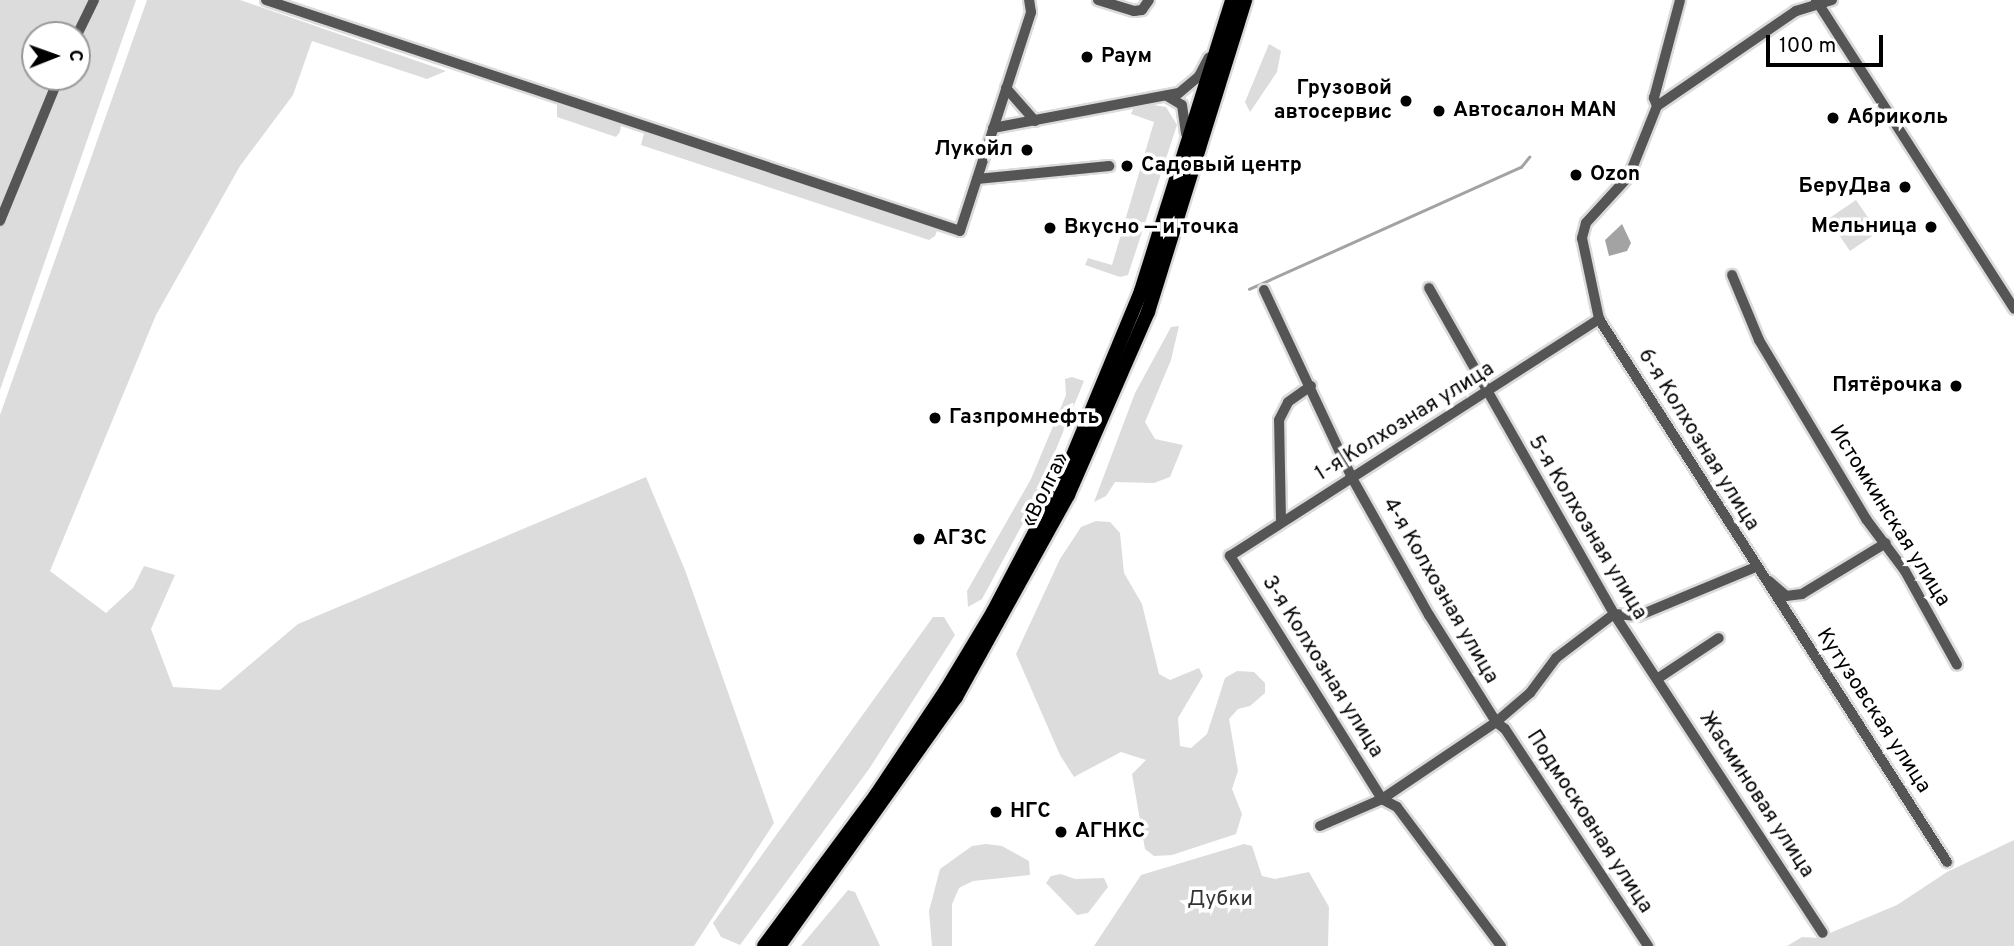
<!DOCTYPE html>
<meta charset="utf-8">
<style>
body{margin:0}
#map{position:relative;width:2014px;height:946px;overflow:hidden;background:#fff;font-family:Overpass,sans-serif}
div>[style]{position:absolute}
.green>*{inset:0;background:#dcdcdc}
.water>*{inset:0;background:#a3a3a3}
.stream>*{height:2.5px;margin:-1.25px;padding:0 1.25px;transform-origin:1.25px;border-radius:1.25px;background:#a3a3a3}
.roads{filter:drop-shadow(2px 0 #dbdbdb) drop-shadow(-2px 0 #dbdbdb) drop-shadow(0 2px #dbdbdb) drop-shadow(0 -2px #dbdbdb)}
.minor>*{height:10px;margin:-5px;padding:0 5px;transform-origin:5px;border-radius:5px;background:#555}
.highway>*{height:14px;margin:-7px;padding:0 7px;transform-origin:7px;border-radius:7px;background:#000}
.dots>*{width:19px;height:19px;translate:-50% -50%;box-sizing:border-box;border:4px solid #fff;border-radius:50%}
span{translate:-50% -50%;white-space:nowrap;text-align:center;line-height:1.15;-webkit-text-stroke:7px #fff;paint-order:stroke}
.poi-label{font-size:21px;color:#000;font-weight:700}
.left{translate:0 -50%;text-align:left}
.right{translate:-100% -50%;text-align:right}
.street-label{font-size:21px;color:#000}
.park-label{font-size:21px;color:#333}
.north{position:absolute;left:21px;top:21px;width:70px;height:70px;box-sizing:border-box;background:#fff;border:2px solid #999;border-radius:50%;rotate:89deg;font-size:19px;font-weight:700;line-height:28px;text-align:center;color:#000}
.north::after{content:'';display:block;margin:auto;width:24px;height:32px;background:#000;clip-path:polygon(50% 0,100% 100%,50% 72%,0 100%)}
.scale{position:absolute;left:1766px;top:35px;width:117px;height:32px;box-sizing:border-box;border:4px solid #000;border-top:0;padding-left:9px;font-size:21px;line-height:24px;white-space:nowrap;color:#000;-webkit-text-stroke:5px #fff;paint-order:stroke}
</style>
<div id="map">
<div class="green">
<i style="clip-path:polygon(evenodd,0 0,136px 0,0 390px,0 0,35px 35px,77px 35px,77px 77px,35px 77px,35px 35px)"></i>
<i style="clip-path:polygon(147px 0,240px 0,446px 71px,427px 79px,312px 41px,293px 95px,240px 166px,156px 315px,50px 571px,106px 613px,133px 588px,144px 566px,175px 575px,151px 629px,173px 687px,220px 690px,298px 624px,646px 477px,685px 570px,774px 823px,694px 946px,0 946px,0 415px)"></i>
<i style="clip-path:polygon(1269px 44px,1281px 51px,1277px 72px,1250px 112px,1245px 102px)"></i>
<i style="clip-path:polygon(557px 104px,621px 125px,620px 132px,616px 137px,557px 117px)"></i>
<i style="clip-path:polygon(1153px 105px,1166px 107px,1177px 125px,1128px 275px,1120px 277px,1085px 265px,1088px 258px,1112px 265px,1154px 122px,1131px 114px,1134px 107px)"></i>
<i style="clip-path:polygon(644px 133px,937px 231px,935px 236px,929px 240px,641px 145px)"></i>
<i style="clip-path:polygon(1856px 200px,1878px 232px,1850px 251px,1828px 219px)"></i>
<i style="clip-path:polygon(1179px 326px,1171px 360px,1145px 422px,1155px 439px,1183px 445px,1170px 477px,1154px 483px,1115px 482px,1106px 496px,1094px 502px,1135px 393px,1171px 327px)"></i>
<i style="clip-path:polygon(1072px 377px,1084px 381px,1034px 503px,982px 599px,968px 607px,967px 591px,1031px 479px,1066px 395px,1065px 379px)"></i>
<i style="clip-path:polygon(1096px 521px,1110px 522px,1120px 533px,1124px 573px,1142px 604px,1159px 674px,1170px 680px,1199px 668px,1203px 676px,1178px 718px,1180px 746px,1191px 748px,1207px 734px,1225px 678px,1237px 671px,1254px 672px,1265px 683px,1265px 693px,1250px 706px,1238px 709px,1229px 719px,1238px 771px,1232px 789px,1242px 814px,1236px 834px,1172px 855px,1154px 856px,1145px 849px,1132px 774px,1146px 760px,1121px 752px,1074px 777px,1060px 755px,1016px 654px,1060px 559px,1081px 527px)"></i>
<i style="clip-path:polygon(933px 617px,944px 617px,955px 635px,869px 769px,740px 945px,721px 937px,713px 923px)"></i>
<i style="clip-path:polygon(2014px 840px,2014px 946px,1787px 946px,1802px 937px,1818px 938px,1897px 905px,1947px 872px)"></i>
<i style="clip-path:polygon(986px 844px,1002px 846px,1029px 861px,1030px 875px,973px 881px,959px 888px,952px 904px,952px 946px,932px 946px,929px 911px,940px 869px,972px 846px)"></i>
<i style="clip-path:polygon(1244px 844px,1252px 846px,1262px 876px,1275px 879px,1309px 872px,1329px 907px,1328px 946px,1094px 946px,1141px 875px)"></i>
<i style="clip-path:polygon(1061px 874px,1075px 879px,1104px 878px,1108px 887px,1088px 913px,1077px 915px,1046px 883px,1051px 876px)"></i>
<i style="clip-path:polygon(848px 890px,855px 892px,880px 946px,801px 946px)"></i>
</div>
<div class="water">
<i style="clip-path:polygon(1622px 224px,1631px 243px,1627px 251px,1609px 256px,1605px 240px)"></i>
</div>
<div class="stream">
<i style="left:1249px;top:289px;width:298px;rotate:-24.2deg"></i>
<i style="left:1521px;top:167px;width:13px;rotate:-51deg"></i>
</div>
<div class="roads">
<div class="minor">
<i style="left:266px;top:0;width:731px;rotate:18.41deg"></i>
<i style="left:960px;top:231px;width:230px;rotate:-72deg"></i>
<i style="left:1031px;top:12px;width:12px;rotate:-99deg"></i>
<i style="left:1098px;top:0;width:38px;rotate:17deg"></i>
<i style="left:1134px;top:11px;width:8px;rotate:-7deg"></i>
<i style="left:1142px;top:10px;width:12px;rotate:-55deg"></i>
<i style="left:1816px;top:0;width:367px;rotate:57.3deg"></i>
<i style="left:1832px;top:0;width:38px;rotate:163deg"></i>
<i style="left:1796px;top:11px;width:168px;rotate:145.6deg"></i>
<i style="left:1657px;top:106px;width:75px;rotate:111.8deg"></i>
<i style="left:1629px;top:176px;width:64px;rotate:132.5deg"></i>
<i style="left:1586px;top:223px;width:16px;rotate:105deg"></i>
<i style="left:1582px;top:238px;width:83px;rotate:78.1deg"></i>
<i style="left:1599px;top:319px;width:645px;rotate:57.34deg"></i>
<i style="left:77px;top:35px;width:39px;rotate:-64deg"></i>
<i style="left:1006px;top:88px;width:44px;rotate:48.7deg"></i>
<i style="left:1167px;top:96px;width:17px;rotate:31deg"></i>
<i style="left:1182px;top:105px;width:29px;rotate:82deg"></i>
<i style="left:1657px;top:106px;width:9px;rotate:-111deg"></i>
<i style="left:1654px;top:98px;width:101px;rotate:-75.1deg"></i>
<i style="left:993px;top:128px;width:189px;rotate:-10.7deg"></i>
<i style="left:1179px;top:93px;width:26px;rotate:-40deg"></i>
<i style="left:1199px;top:76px;width:21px;rotate:-62deg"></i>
<i style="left:977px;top:179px;width:133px;rotate:-5.6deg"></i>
<i style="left:0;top:221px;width:156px;rotate:-67.7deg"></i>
<i style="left:1732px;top:275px;width:70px;rotate:67.4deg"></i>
<i style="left:1759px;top:340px;width:209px;rotate:59.1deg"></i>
<i style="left:1866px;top:519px;width:65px;rotate:53.1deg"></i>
<i style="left:1905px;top:571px;width:107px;rotate:61deg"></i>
<i style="left:1429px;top:288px;width:375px;rotate:60.4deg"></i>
<i style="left:1614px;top:614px;width:381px;rotate:56.8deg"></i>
<i style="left:1264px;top:290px;width:208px;rotate:64.9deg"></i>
<i style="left:1352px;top:478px;width:157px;rotate:60.7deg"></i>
<i style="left:1429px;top:615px;width:126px;rotate:57.9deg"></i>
<i style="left:1496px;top:722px;width:11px;rotate:38deg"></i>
<i style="left:1505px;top:729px;width:260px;rotate:56.6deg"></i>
<i style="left:1281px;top:521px;width:101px;rotate:-91.1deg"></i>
<i style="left:1279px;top:420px;width:20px;rotate:-63deg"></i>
<i style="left:1288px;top:402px;width:28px;rotate:-35deg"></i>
<i style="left:1769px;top:581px;width:23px;rotate:41deg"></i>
<i style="left:1786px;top:596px;width:16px;rotate:-7deg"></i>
<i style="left:1802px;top:594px;width:98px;rotate:-31.3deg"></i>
<i style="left:1657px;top:679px;width:74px;rotate:-33.5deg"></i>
<i style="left:1320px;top:826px;width:68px;rotate:-23.5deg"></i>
<i style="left:1382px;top:799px;width:138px;rotate:-34deg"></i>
<i style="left:1496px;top:722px;width:45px;rotate:-40.5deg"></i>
<i style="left:1530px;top:693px;width:44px;rotate:-53.4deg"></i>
<i style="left:1556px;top:658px;width:73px;rotate:-37.2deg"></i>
<i style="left:1614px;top:614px;width:24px;rotate:5deg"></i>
<i style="left:1638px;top:616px;width:128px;rotate:-22.6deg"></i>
<i style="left:1501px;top:946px;width:174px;rotate:-126.8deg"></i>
<i style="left:1397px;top:807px;width:17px;rotate:-152deg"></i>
<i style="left:1382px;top:799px;width:287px;rotate:-122deg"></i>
<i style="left:1230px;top:556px;width:439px;rotate:-32.7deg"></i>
</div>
<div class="highway">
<i style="left:764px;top:946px;width:188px;rotate:-53.4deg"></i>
<i style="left:876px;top:795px;width:126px;rotate:-56.3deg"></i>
<i style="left:946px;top:690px;width:91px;rotate:-58.9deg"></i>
<i style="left:993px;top:612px;width:153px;rotate:-62.3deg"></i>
<i style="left:1064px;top:477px;width:201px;rotate:-67.5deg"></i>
<i style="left:1141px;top:291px;width:305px;rotate:-72.6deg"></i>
<i style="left:779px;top:946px;width:305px;rotate:-54.6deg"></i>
<i style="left:956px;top:697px;width:231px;rotate:-61deg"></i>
<i style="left:1068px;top:495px;width:200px;rotate:-66.4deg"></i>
<i style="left:1148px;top:312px;width:327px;rotate:-72.7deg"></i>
</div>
</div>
<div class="dots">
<i style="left:1087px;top:57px;background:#000"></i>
<i style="left:1406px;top:101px;background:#000"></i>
<i style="left:1439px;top:111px;background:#000"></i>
<i style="left:1833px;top:118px;background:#000"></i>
<i style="left:1027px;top:150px;background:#000"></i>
<i style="left:1127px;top:166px;background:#000"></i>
<i style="left:1576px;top:175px;background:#000"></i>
<i style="left:1905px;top:187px;background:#000"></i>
<i style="left:1931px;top:227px;background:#000"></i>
<i style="left:1050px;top:228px;background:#000"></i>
<i style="left:1956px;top:386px;background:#000"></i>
<i style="left:935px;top:418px;background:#000"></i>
<i style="left:919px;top:539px;background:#000"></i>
<i style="left:996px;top:812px;background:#000"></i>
<i style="left:1061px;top:832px;background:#000"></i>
</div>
<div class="poi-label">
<span class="left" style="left:1101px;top:57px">Раум</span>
<span class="right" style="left:1392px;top:101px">Грузовой<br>автосервис</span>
<span class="left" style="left:1453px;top:111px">Автосалон MAN</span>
<span class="left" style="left:1847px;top:118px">Абриколь</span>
<span class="right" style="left:1013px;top:150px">Лукойл</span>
<span class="left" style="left:1141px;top:166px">Садовый центр</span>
<span class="left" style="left:1590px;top:175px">Ozon</span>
<span class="right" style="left:1891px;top:187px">БеруДва</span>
<span class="right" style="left:1917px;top:227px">Мельница</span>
<span class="left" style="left:1064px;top:228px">Вкусно — и точка</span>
<span class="right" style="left:1942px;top:386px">Пятёрочка</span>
<span class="left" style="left:949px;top:418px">Газпромнефть</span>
<span class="left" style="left:933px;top:539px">АГЗС</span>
<span class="left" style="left:1010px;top:812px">НГС</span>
<span class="left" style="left:1075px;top:832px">АГНКС</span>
</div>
<div class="street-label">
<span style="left:1405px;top:422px;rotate:-32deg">1-я Колхозная улица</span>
<span style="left:1698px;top:440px;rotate:58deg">6-я Колхозная улица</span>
<span style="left:1046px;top:490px;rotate:-64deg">«Волга»</span>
<span style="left:1889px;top:516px;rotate:58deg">Истомкинская улица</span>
<span style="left:1587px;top:528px;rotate:59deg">5-я Колхозная улица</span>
<span style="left:1440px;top:591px;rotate:60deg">4-я Колхозная улица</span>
<span style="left:1322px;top:667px;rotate:58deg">3-я Колхозная улица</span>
<span style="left:1873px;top:711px;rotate:57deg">Кутузовская улица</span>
<span style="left:1756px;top:795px;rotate:57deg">Жасминовая улица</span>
<span style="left:1589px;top:822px;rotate:57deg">Подмосковная улица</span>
</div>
<div class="park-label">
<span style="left:1220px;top:900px">Дубки</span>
</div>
<div class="north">С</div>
<div class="scale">100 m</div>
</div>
